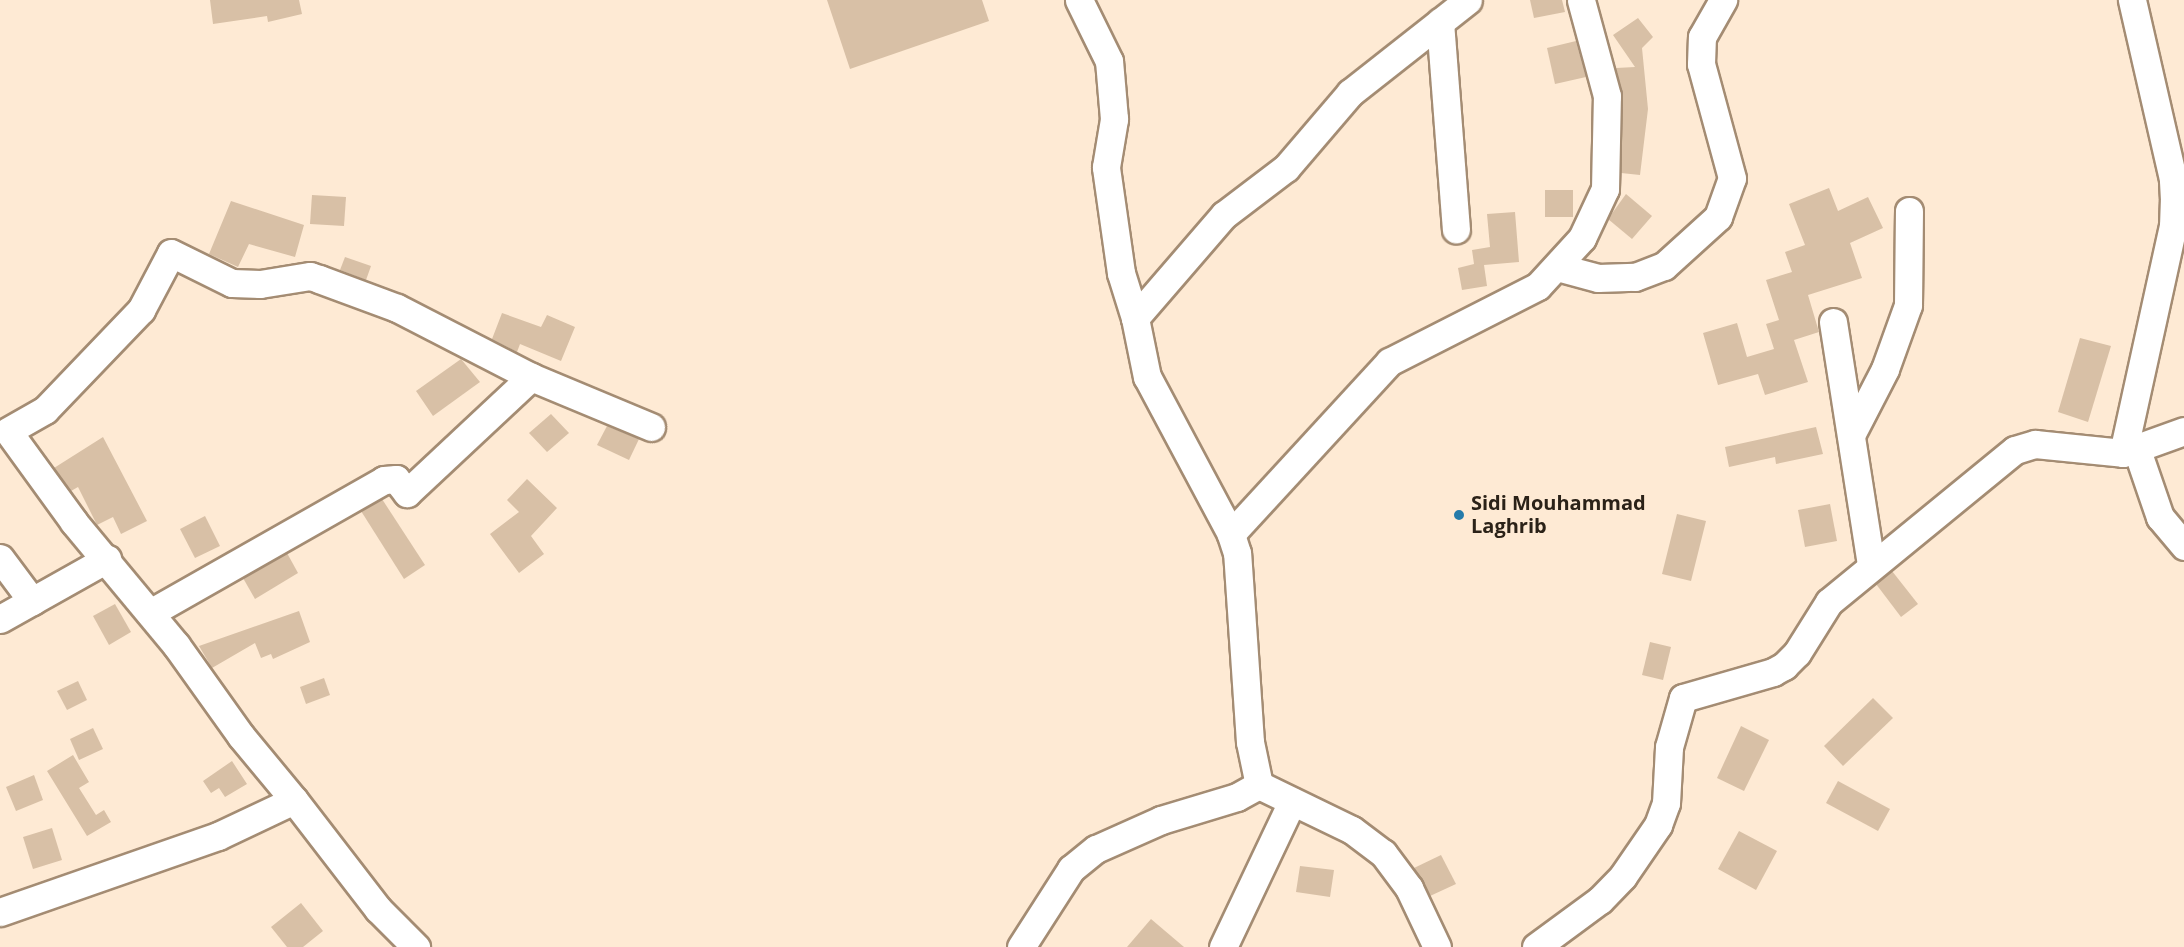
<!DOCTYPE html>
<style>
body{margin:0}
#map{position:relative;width:2184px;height:947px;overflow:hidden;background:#feead4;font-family:"Open Sans",sans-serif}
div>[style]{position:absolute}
.building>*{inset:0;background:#d8c0a6}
.roads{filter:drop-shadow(2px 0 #a48c73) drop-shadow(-2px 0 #a48c73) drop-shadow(0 2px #a48c73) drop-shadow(0 -2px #a48c73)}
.minor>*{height:27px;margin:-13.5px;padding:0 13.5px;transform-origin:13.5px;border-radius:13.5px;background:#fff}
.dots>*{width:16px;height:16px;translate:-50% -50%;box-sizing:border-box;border:3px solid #feead4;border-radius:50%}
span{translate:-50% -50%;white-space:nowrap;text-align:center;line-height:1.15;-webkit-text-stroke:4.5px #feead4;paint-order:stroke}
.poi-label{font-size:20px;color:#2b2218;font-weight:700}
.left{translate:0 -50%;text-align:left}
</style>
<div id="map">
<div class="building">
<i style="clip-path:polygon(210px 0,299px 0,302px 14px,268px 22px,267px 16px,213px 24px)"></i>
<i style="clip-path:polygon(827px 0,982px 0,989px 21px,850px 69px)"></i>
<i style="clip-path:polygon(1530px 0,1562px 0,1565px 12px,1534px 18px)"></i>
<i style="clip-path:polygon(1638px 18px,1653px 37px,1642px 48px,1648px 109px,1640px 175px,1621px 173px,1623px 96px,1616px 68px,1635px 67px,1613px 35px)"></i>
<i style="clip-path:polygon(1576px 41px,1586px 77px,1555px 84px,1547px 48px)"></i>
<i style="clip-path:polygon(1829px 188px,1838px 211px,1868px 197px,1883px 228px,1850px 243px,1862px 278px,1808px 295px,1819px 332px,1794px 340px,1808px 382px,1765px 395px,1758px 374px,1718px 385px,1703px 333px,1737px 323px,1747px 357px,1774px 349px,1766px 324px,1779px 320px,1766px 280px,1792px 272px,1785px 252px,1805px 245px,1789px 204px)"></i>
<i style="clip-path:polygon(1545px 190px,1573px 190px,1573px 217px,1545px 217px)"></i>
<i style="clip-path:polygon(1626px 194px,1652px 216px,1632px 239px,1608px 219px)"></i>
<i style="clip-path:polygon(312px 195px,346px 197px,344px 226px,310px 224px)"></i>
<i style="clip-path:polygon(231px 201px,304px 225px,295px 257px,249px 244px,238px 267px,209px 254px)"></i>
<i style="clip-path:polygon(1515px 212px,1519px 262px,1484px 265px,1487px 286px,1462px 290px,1458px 268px,1474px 264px,1472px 250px,1490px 247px,1487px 214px)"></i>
<i style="clip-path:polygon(345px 257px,371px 266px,366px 280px,340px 270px)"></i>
<i style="clip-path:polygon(502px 313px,541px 327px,547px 315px,575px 327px,561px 361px,520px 344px,517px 352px,492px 339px)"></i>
<i style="clip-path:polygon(2080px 338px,2111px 346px,2088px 422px,2058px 412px)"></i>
<i style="clip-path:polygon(461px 359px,480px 382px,433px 416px,416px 391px)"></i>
<i style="clip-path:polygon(551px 414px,569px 433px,547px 452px,529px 433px)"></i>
<i style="clip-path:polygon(607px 426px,639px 439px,629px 460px,597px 445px)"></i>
<i style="clip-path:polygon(1816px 427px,1823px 454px,1776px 464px,1775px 457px,1729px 467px,1725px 447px)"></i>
<i style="clip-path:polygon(103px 437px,147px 521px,121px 534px,113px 517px,97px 525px,78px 487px,71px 491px,54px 468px)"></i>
<i style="clip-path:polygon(527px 479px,557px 508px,531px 536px,544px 554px,519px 573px,490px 534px,519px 512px,507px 500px)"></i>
<i style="clip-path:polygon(382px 499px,425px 565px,404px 579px,361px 511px)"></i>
<i style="clip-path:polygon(1830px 504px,1837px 541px,1805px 547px,1798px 510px)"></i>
<i style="clip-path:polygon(1677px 514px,1706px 521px,1691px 581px,1662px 574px)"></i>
<i style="clip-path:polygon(205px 516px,220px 546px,195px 558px,180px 529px)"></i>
<i style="clip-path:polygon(287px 553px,298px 573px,255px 599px,243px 578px)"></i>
<i style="clip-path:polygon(1892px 571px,1918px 604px,1901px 617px,1876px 584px)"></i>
<i style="clip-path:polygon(115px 604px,131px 632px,109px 645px,93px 616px)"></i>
<i style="clip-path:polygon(299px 611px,310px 642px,273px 659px,271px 654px,261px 658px,255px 643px,212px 668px,199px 646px)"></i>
<i style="clip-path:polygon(1650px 642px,1671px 647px,1663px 680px,1642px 675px)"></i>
<i style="clip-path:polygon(324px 678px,330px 695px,306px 704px,300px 687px)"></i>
<i style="clip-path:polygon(78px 681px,87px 700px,67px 710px,57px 691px)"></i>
<i style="clip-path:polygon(1873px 698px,1893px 718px,1843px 766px,1824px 746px)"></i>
<i style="clip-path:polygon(1741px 726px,1769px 740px,1744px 791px,1717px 778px)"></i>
<i style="clip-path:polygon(93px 728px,103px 749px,79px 760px,70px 739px)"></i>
<i style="clip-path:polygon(73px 755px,89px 782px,79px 788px,96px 815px,104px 810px,111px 822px,87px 836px,47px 771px)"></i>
<i style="clip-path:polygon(232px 761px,247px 784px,225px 797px,219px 788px,211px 793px,203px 781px)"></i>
<i style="clip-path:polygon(34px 775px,43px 800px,16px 811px,6px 787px)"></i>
<i style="clip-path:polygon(1838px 781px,1890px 809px,1878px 831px,1826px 803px)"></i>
<i style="clip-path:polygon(52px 828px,62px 860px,33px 869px,23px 837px)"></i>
<i style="clip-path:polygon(1739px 831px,1777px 851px,1756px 890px,1718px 869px)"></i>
<i style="clip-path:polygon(1441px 855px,1456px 884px,1430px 896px,1414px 868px)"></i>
<i style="clip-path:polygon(1300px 866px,1334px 870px,1330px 897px,1296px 892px)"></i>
<i style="clip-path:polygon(301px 903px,323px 931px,303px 947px,287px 947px,271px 927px)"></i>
<i style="clip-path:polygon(1151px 919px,1184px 947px,1127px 947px)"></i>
</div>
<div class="roads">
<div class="minor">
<i style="left:1440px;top:22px;width:208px;rotate:85.6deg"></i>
<i style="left:1557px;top:267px;width:42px;rotate:15deg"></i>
<i style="left:1598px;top:278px;width:37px;rotate:-2deg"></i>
<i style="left:1635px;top:277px;width:31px;rotate:-21deg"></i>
<i style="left:1664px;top:266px;width:73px;rotate:-42.2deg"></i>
<i style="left:1718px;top:217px;width:41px;rotate:-70.3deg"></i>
<i style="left:1732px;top:178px;width:118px;rotate:-105.2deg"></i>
<i style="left:1701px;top:64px;width:27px;rotate:-88deg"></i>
<i style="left:1702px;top:37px;width:43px;rotate:-60.4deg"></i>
<i style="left:1135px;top:318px;width:136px;rotate:-49.2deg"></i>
<i style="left:1224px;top:215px;width:78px;rotate:-37.2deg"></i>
<i style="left:1286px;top:168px;width:99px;rotate:-49.5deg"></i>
<i style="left:1350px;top:93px;width:150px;rotate:-38.2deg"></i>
<i style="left:1833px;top:322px;width:245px;rotate:81.1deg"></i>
<i style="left:1851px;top:435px;width:74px;rotate:-62.7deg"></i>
<i style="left:1885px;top:369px;width:68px;rotate:-70.2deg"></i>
<i style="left:1908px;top:305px;width:94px;rotate:-89.4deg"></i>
<i style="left:2137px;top:450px;width:71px;rotate:71.1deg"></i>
<i style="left:2160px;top:517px;width:38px;rotate:50deg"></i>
<i style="left:2123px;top:453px;width:232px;rotate:-77.6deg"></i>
<i style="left:2173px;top:226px;width:26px;rotate:-88deg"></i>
<i style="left:2174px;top:200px;width:21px;rotate:-93deg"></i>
<i style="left:2173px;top:179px;width:184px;rotate:-102.9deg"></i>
<i style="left:1231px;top:534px;width:234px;rotate:-47.4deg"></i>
<i style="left:1389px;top:362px;width:167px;rotate:-27deg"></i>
<i style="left:1538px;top:286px;width:65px;rotate:-47.5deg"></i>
<i style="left:1582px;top:238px;width:54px;rotate:-64.9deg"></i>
<i style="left:1605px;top:189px;width:93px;rotate:-88.8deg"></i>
<i style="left:1607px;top:96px;width:99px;rotate:-105.2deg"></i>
<i style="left:0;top:558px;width:54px;rotate:53.3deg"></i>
<i style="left:150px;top:613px;width:269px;rotate:-29.6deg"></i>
<i style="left:384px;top:480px;width:12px;rotate:-5deg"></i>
<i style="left:396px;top:479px;width:18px;rotate:52deg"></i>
<i style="left:407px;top:493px;width:170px;rotate:-43.1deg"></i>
<i style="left:0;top:619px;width:123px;rotate:-29.3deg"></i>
<i style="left:1259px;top:785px;width:103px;rotate:25.8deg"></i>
<i style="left:1352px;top:830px;width:39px;rotate:37deg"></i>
<i style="left:1383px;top:853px;width:44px;rotate:53.4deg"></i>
<i style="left:1409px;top:888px;width:65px;rotate:64.6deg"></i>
<i style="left:294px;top:800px;width:83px;rotate:-129.6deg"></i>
<i style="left:241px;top:736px;width:112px;rotate:-125.5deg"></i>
<i style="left:176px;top:645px;width:160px;rotate:-129.7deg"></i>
<i style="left:74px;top:522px;width:112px;rotate:-126deg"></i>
<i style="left:8px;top:431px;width:43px;rotate:-29.6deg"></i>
<i style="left:45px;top:410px;width:139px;rotate:-46.2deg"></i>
<i style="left:141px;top:310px;width:64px;rotate:-62.2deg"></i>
<i style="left:171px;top:253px;width:68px;rotate:26.2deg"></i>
<i style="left:232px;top:283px;width:28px;rotate:2deg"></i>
<i style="left:260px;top:284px;width:51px;rotate:-9.1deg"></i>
<i style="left:310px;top:276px;width:9px;rotate:18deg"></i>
<i style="left:319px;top:279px;width:83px;rotate:20.4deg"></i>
<i style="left:397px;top:308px;width:151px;rotate:27.2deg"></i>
<i style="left:531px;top:377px;width:130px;rotate:22.6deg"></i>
<i style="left:0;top:912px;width:231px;rotate:-19.2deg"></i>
<i style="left:218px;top:836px;width:84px;rotate:-25.3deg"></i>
<i style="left:294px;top:800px;width:138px;rotate:52.4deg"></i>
<i style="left:378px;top:909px;width:54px;rotate:45deg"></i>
<i style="left:1021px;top:947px;width:93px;rotate:-57.3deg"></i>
<i style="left:1071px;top:869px;width:32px;rotate:-39deg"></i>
<i style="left:1096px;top:849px;width:71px;rotate:-24deg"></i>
<i style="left:1161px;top:820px;width:79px;rotate:-16.8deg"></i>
<i style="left:1237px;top:797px;width:25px;rotate:-29deg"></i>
<i style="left:1259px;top:785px;width:44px;rotate:-101.8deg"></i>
<i style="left:1250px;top:742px;width:189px;rotate:-93.9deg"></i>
<i style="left:1237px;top:553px;width:20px;rotate:-108deg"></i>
<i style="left:1231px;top:534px;width:178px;rotate:-118.1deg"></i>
<i style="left:1147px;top:377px;width:60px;rotate:-101.5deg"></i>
<i style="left:1135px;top:318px;width:47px;rotate:-107.3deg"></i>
<i style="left:1121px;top:273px;width:107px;rotate:-98.1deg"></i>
<i style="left:1106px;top:167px;width:49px;rotate:-80.5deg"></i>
<i style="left:1114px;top:119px;width:58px;rotate:-94.9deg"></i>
<i style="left:1109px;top:61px;width:68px;rotate:-116.2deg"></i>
<i style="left:1223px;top:947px;width:161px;rotate:-64.6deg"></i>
<i style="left:1536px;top:947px;width:79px;rotate:-36.3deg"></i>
<i style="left:1600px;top:900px;width:33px;rotate:-46deg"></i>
<i style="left:1623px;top:876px;width:62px;rotate:-55.5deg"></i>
<i style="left:1658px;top:825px;width:23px;rotate:-70deg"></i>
<i style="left:1666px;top:803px;width:56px;rotate:-86.9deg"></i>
<i style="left:1669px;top:747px;width:51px;rotate:-74.1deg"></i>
<i style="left:1683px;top:698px;width:94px;rotate:-16.1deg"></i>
<i style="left:1773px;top:672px;width:13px;rotate:-29deg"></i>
<i style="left:1784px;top:666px;width:18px;rotate:-45deg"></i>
<i style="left:1797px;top:653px;width:60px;rotate:-57.9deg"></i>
<i style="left:1829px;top:602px;width:240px;rotate:-39.3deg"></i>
<i style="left:2015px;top:450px;width:21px;rotate:-17deg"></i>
<i style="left:2035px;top:444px;width:88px;rotate:5.8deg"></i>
<i style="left:2123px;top:453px;width:65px;rotate:-19.8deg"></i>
</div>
</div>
<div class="dots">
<i style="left:1459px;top:515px;background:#257baa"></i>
</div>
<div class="poi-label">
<span class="left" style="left:1471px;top:514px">Sidi Mouhammad<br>Laghrib</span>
</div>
</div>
